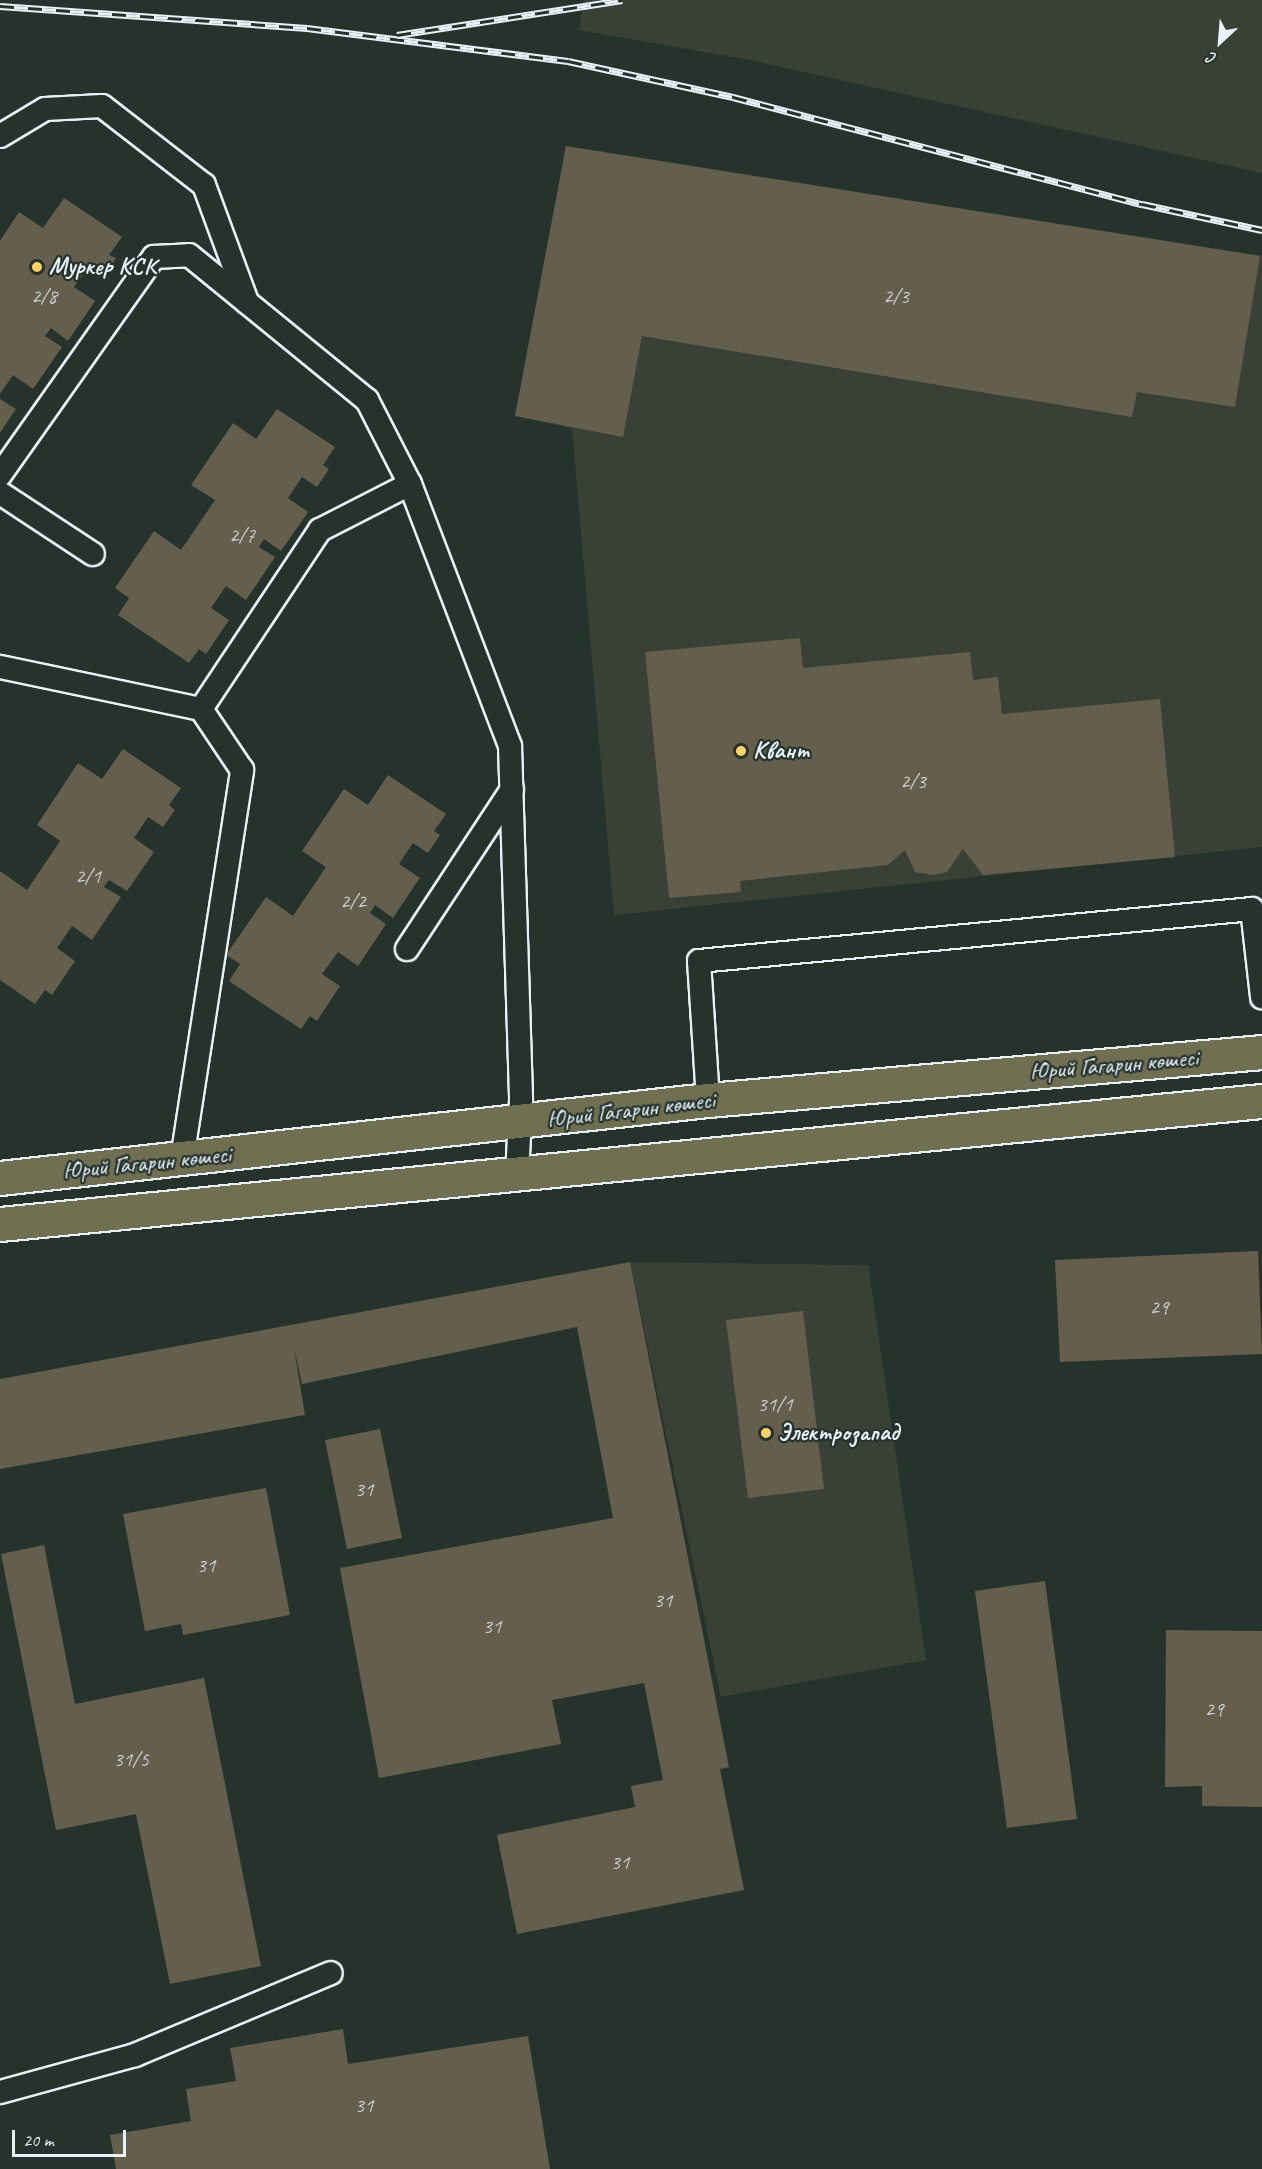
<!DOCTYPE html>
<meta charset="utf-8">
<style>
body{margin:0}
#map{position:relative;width:1262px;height:2169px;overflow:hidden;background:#26332d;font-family:Caveat,sans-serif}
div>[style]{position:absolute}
.built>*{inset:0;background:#394036}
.building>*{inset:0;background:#645e4c}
.roads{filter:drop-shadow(2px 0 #e8f1f8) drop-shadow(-2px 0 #e8f1f8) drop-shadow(0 2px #e8f1f8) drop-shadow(0 -2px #e8f1f8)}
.lane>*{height:22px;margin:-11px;padding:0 11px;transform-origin:11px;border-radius:11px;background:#26332d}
.primary>*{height:33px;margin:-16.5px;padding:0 16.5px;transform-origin:16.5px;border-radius:16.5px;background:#716f52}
.rail>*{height:7px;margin-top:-3.5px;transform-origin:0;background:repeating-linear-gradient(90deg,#26332d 0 14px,#e8f1f8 0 28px);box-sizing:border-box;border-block:2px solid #e8f1f8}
.dots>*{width:16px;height:16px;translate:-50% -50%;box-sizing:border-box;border:3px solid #26332d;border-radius:50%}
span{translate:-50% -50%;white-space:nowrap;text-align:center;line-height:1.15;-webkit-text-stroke:4.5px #26332d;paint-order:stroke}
.number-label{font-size:21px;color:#c7cccd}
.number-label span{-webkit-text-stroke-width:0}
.poi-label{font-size:24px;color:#e8f1f8;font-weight:700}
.left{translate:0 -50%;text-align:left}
.street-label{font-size:24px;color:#e8f1f8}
.north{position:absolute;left:1190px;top:12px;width:60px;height:60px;-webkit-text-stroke:4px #26332d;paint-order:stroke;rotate:206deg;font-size:16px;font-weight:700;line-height:24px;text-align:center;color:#e8f1f8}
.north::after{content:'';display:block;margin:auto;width:21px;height:27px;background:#e8f1f8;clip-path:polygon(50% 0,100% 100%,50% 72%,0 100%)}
.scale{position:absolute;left:12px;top:2130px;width:114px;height:27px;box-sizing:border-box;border:3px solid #e8f1f8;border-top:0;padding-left:8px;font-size:18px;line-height:21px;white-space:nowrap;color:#e8f1f8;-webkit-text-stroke:4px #26332d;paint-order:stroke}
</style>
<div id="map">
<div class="built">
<i style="clip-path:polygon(584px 0,1262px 0,1262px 173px,750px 60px,579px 30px)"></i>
<i style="clip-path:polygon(566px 146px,1262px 256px,1262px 847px,614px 915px,572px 428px,515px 416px)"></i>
<i style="clip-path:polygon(630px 1262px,868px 1265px,926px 1660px,721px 1697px)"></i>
</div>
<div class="building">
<i style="clip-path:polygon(566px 146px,1260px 256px,1235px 407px,1137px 392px,1132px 417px,642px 336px,623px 437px,515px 416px)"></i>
<i style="clip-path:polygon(64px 198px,122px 237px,109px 255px,116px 258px,104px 276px,89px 266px,74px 287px,95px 301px,68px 341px,51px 328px,45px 336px,62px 347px,33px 389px,13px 375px,0 394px,0 241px,19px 212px,43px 228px)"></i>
<i style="clip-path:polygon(0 399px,16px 409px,0 433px)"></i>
<i style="clip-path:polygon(277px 409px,335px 447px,323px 465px,329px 469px,317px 487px,302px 477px,288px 498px,308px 512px,306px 515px,281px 551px,264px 539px,259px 547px,275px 557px,246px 600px,226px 586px,211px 608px,229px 620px,206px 654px,199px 649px,189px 663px,118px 615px,129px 598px,115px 588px,154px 531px,181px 550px,215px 500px,191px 485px,233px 423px,256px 439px)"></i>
<i style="clip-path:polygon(800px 638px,803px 668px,970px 652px,973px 680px,998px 677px,1002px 714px,1160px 699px,1175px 857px,983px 875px,963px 849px,947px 872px,933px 875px,915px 872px,905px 850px,888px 865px,740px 881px,741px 892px,669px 898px,645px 652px)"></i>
<i style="clip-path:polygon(123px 749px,181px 788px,169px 805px,175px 810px,163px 827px,148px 817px,134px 838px,154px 852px,127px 891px,109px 880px,104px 887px,121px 897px,92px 940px,72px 926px,57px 948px,75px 961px,52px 995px,45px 990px,35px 1004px,0 980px,0 871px,27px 890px,60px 841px,37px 825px,78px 763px,102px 779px)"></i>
<i style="clip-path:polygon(388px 775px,446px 814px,434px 831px,440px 835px,428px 853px,413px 843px,399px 864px,420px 878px,417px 882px,393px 918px,375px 905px,370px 913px,386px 924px,358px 966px,338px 952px,322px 974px,340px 986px,317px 1021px,310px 1016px,301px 1029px,229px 981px,240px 964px,226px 955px,266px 897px,293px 916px,326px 867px,302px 851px,344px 789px,368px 805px)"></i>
<i style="clip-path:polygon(1258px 1251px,1262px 1354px,1060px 1362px,1055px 1260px)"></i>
<i style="clip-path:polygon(630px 1262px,729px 1767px,720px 1769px,744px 1890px,517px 1934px,497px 1835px,635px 1807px,631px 1786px,663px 1780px,644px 1683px,552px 1700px,561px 1744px,379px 1778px,340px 1568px,613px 1518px,577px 1327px,302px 1384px,294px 1348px,305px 1415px,0 1469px,0 1379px)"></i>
<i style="clip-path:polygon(803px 1311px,824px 1489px,748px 1498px,726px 1320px)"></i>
<i style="clip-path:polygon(380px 1429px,402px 1538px,347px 1549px,325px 1440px)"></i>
<i style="clip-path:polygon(266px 1488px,290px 1615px,183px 1635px,181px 1624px,145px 1631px,123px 1514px)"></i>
<i style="clip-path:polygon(44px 1545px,75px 1704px,204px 1678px,261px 1966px,170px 1984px,136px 1814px,56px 1830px,1px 1554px)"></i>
<i style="clip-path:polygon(1045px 1581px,1077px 1819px,1007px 1828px,975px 1591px)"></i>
<i style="clip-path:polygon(1166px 1630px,1262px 1631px,1262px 1807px,1202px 1806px,1202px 1786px,1165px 1787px)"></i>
<i style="clip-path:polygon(343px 2029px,348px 2064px,528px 2036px,550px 2169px,116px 2169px,110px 2135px,191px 2121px,186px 2089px,236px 2081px,230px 2048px)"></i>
</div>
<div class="roads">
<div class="lane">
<i style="left:0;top:136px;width:52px;rotate:-31deg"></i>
<i style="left:45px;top:109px;width:57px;rotate:-3deg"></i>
<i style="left:102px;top:106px;width:129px;rotate:37.8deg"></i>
<i style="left:204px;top:185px;width:125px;rotate:69.8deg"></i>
<i style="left:0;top:475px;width:267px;rotate:-54.8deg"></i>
<i style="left:154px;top:257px;width:35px;rotate:-3deg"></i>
<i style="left:189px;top:255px;width:230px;rotate:39.2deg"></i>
<i style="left:367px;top:400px;width:94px;rotate:62.9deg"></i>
<i style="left:410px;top:484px;width:280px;rotate:69.1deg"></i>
<i style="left:510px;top:746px;width:354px;rotate:88.2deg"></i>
<i style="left:521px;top:1100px;width:73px;rotate:93.1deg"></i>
<i style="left:0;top:493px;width:111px;rotate:33.3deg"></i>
<i style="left:0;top:667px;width:205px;rotate:11.8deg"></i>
<i style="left:407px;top:949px;width:191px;rotate:-56.7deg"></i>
<i style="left:708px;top:1100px;width:139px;rotate:-93.7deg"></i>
<i style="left:699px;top:961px;width:555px;rotate:-5.37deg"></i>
<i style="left:1252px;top:909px;width:89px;rotate:83.5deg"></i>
<i style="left:182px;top:1159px;width:394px;rotate:-81.2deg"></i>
<i style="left:242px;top:770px;width:73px;rotate:-123.9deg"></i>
<i style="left:201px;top:709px;width:215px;rotate:-56.4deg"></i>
<i style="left:320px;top:530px;width:101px;rotate:-27.1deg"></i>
<i style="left:0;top:2092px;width:140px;rotate:-15.3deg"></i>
<i style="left:135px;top:2055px;width:212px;rotate:-22.7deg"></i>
</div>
<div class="primary">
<i style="left:0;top:1178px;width:712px;rotate:-6.29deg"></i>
<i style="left:708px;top:1100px;width:556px;rotate:-4.95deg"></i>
<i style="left:0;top:1224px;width:1268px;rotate:-5.57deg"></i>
</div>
</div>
<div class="rail">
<i style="left:0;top:6px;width:308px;rotate:4.1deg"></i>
<i style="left:307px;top:28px;width:263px;rotate:7.2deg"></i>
<i style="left:568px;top:61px;width:169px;rotate:12.3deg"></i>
<i style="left:733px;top:97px;width:423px;rotate:14.7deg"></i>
<i style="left:1142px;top:204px;width:123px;rotate:12.2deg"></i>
<i style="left:397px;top:35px;width:228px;rotate:-8.8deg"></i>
</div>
<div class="dots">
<i style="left:37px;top:267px;background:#ffd166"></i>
<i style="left:741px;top:751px;background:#ffd166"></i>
<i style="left:766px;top:1433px;background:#ffd166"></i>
</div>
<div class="number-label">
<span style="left:44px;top:296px">2/8</span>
<span style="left:896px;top:296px">2/3</span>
<span style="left:242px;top:535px">2/7</span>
<span style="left:913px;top:781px">2/3</span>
<span style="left:88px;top:876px">2/1</span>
<span style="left:353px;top:901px">2/2</span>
<span style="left:1159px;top:1307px">29</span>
<span style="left:775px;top:1404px">31/1</span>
<span style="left:364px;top:1489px">31</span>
<span style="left:206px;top:1565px">31</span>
<span style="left:663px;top:1600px">31</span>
<span style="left:492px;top:1626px">31</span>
<span style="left:1214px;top:1709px">29</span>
<span style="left:131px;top:1759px">31/5</span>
<span style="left:620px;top:1862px">31</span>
<span style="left:364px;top:2105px">31</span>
</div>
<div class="poi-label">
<span class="left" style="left:49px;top:267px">Муркер КСК</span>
<span class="left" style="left:753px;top:751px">Квант</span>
<span class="left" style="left:778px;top:1433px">Электрозапад</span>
</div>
<div class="street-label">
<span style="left:1114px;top:1065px;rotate:-5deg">Юрий Гагарин көшесі</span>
<span style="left:631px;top:1110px;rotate:-7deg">Юрий Гагарин көшесі</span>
<span style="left:147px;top:1163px;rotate:-6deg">Юрий Гагарин көшесі</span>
</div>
<div class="north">С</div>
<div class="scale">20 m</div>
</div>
